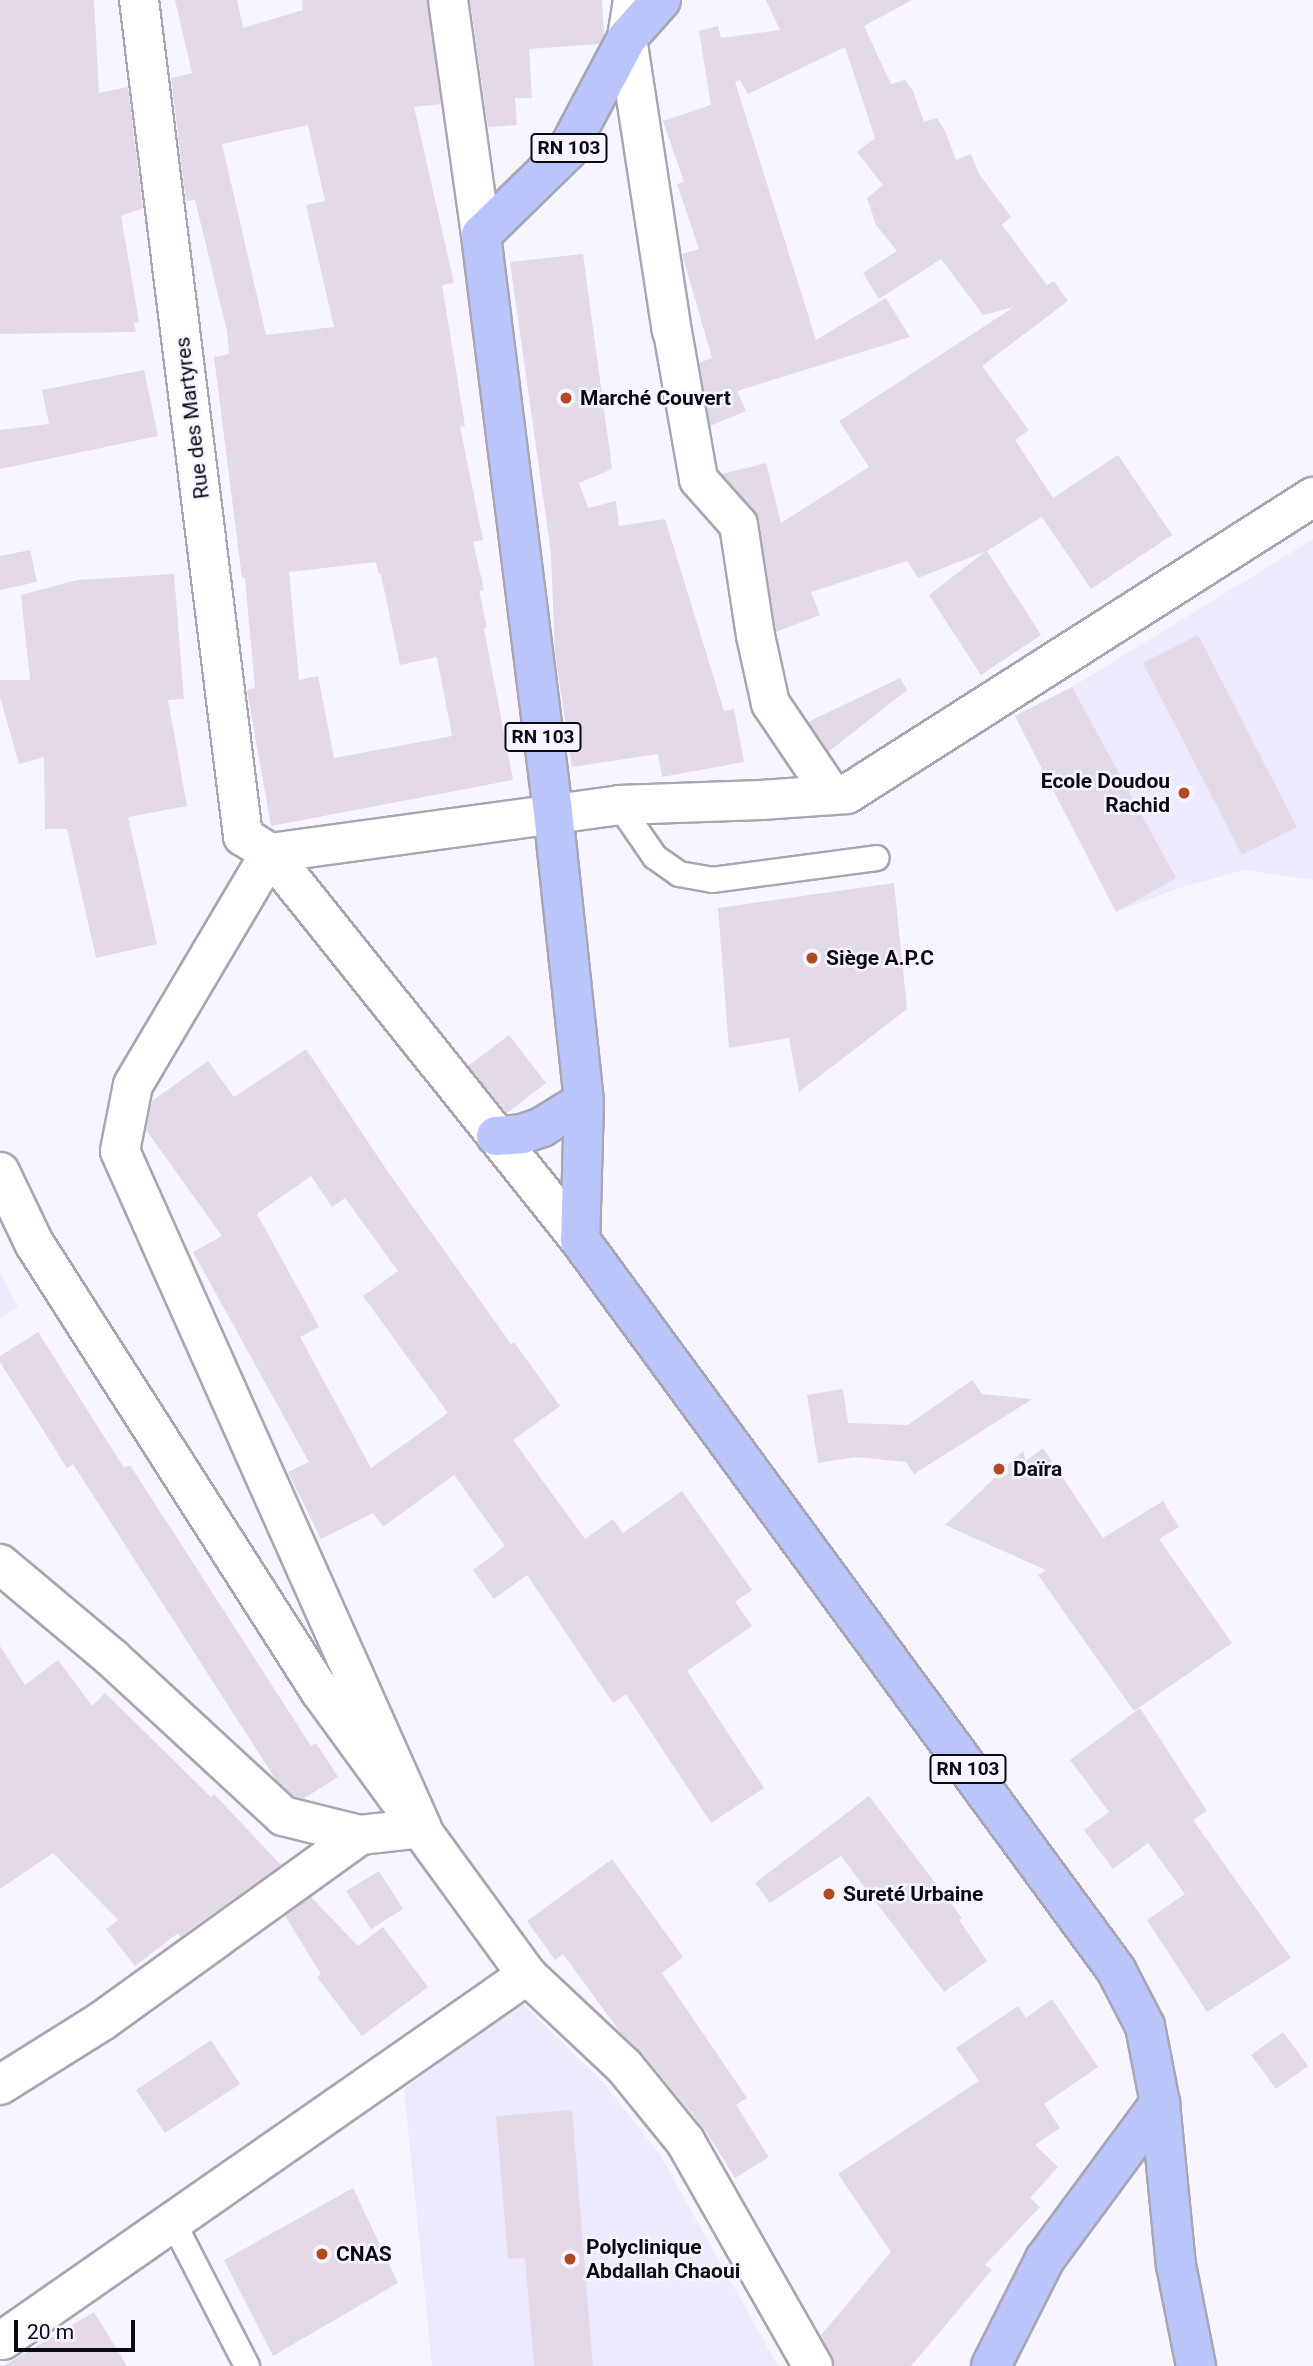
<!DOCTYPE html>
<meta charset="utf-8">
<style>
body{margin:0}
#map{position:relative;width:1313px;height:2366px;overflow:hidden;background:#f7f5ff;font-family:Roboto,sans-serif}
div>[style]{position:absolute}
.built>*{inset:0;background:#eeeafe}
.building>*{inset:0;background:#e3d9e7}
.roads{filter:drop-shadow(2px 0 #a8a5b4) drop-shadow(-2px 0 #a8a5b4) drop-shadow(0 2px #a8a5b4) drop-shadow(0 -2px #a8a5b4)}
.service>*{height:24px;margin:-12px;padding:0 12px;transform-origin:12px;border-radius:12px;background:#fff}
.pedestrian>*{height:37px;margin:-18.5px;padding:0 18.5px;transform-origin:18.5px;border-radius:18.5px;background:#fff}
.minor>*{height:38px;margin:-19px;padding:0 19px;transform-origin:19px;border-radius:19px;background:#fff}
.tertiary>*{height:38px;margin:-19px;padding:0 19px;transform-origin:19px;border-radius:19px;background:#fff}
.primary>*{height:38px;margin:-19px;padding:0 19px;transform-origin:19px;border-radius:19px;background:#bac5fc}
.dots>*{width:19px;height:19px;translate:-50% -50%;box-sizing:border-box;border:4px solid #f7f5ff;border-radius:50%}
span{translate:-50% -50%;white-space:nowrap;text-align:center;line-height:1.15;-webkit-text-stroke:5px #f7f5ff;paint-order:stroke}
.shield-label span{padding:2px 5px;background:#f7f5ff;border:2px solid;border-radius:5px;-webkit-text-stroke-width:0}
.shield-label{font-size:19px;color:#0c0a10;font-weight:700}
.poi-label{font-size:21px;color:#0c0a10;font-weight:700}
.left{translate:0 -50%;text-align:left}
.right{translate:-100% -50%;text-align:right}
.street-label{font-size:21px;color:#0c0a10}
.scale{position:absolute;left:14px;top:2320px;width:121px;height:32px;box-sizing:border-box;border:4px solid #0c0a10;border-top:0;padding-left:9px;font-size:21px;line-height:24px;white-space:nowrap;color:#0c0a10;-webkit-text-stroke:5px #f7f5ff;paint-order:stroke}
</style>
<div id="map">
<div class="built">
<i style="clip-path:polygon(1313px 539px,1313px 880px,1244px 870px,1179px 888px,1116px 912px,1015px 716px,1072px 687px)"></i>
<i style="clip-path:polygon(0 1273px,18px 1307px,0 1319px)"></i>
<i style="clip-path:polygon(521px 2003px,602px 2081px,659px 2153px,778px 2366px,432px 2366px,404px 2089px)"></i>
</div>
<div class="building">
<i style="clip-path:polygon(0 0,94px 0,99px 93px,128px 87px,143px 208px,121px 216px,139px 322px,134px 323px,136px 332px,0 334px)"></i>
<i style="clip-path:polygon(evenodd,175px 0,237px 0,243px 28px,303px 10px,302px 0,427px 0,441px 104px,414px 107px,454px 283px,442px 285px,465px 426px,460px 427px,483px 540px,473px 542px,484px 590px,479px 591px,487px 628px,484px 629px,513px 780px,271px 826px,247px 690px,255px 688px,245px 578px,242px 578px,214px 357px,229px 354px,227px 331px,195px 200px,186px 201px,171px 78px,192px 73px,175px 0,308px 125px,325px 201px,306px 205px,334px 327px,266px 335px,222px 144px,308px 125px,175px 0,376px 562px,379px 574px,381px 574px,400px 665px,437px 657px,452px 736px,334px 758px,318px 676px,299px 680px,289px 572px,376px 562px)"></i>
<i style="clip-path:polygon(470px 0,602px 0,604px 35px,599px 44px,529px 49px,532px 98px,515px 98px,517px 125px,488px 127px)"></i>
<i style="clip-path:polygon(766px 0,912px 0,864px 26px,891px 84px,905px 80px,913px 91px,924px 122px,937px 118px,946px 133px,956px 160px,971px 154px,979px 174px,1011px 217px,1002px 225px,1047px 285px,1054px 281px,1068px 301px,982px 366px,1029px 430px,1015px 440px,1053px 498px,1118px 455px,1172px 535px,1091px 589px,1042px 517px,987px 551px,1041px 635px,981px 675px,929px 595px,986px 551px,918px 578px,907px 561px,811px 592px,820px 615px,776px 632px,759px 520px,754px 510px,722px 474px,766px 463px,781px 523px,869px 467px,839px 421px,1014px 307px,983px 315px,941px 259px,879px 299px,863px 273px,897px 251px,876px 225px,867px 198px,883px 185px,857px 152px,875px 138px,845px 47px,748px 94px,740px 80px,735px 82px,816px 340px,886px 298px,910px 337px,737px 391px,746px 411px,710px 426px,699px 363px,712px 358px,682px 254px,699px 249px,677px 184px,684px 182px,663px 121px,711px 105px,699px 31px,718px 26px,721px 38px,780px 30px)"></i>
<i style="clip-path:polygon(583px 254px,612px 469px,579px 483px,588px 508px,616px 501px,619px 526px,665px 519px,724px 711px,734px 709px,744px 762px,662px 777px,658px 754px,572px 767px,555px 653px,551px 553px,510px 262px)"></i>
<i style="clip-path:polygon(144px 370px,158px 436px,0 469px,0 430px,49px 424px,42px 390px)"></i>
<i style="clip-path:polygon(30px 550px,37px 582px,0 590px,0 556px)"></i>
<i style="clip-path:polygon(174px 574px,184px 699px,168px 700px,187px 806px,128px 817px,157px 944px,96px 958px,67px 829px,45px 829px,44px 757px,19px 764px,0 697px,0 680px,30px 680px,21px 595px,77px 580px)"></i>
<i style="clip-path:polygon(1198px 635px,1297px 827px,1242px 855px,1143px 663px)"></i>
<i style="clip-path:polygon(900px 678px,907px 690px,828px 752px,808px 722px)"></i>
<i style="clip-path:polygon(1072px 687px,1176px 878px,1116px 912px,1015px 716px)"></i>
<i style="clip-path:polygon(894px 883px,907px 1009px,799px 1092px,789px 1038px,729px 1048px,718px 908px)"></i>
<i style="clip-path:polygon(509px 1035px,546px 1083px,507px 1113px,468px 1066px)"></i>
<i style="clip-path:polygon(evenodd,306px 1049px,388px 1172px,511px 1344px,514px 1342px,560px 1406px,513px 1440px,585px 1539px,613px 1519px,623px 1533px,682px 1491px,752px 1590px,735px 1602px,752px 1626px,687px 1671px,764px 1788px,711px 1823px,626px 1694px,613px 1703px,527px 1575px,494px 1599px,473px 1570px,505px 1546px,454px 1475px,383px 1527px,373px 1513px,321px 1539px,288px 1472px,309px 1462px,193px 1252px,222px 1236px,146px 1130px,152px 1101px,208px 1061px,234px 1097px,306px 1049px,311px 1176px,332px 1207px,345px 1198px,398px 1271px,363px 1296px,448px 1413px,371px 1468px,300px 1337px,319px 1327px,257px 1214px,311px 1176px)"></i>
<i style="clip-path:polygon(38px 1332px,124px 1468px,130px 1465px,311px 1746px,316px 1743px,338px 1777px,303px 1799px,294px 1796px,276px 1780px,73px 1464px,67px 1468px,0 1362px,0 1356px)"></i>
<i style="clip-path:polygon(972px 1380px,982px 1394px,1032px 1399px,914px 1474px,906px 1462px,856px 1457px,818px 1463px,807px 1395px,843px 1389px,848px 1423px,908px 1425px)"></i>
<i style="clip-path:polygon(1043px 1448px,1103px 1538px,1163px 1501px,1179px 1527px,1159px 1539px,1232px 1643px,1134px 1711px,1038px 1575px,1046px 1570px,945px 1525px,1023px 1451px,1026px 1461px)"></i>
<i style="clip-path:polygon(0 1646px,25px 1685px,58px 1660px,92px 1706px,105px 1693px,211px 1797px,214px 1794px,281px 1865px,180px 1937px,178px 1933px,135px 1966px,106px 1929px,118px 1920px,53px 1853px,0 1889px)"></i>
<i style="clip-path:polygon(1140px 1708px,1207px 1811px,1193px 1820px,1291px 1958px,1207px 2012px,1147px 1920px,1185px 1894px,1148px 1843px,1113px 1869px,1084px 1830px,1109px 1812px,1070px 1760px)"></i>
<i style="clip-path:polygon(869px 1796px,962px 1918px,959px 1920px,987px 1961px,944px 1992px,841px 1856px,770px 1903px,755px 1883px)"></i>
<i style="clip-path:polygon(612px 1859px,683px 1957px,662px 1973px,747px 2098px,736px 2105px,769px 2157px,735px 2178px,703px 2127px,641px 2052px,620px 2032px,563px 1954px,555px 1960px,527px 1921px)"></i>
<i style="clip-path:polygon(379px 1871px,403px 1909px,371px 1929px,346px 1891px)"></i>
<i style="clip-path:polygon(311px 1897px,358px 1946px,383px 1927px,428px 1987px,362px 2036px,317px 1977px,321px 1974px,285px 1916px)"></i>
<i style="clip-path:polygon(1052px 1999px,1098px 2067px,1044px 2104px,1060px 2128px,1035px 2145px,1058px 2167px,1030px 2198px,1040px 2207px,985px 2265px,992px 2270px,911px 2366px,835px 2366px,821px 2335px,891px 2252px,838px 2174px,979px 2081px,956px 2048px,1018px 2006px,1026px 2018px)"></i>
<i style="clip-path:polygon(1283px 2032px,1308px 2066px,1276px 2089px,1251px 2055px)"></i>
<i style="clip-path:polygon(211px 2040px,240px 2084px,165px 2133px,136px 2090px)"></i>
<i style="clip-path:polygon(572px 2110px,593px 2366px,534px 2366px,525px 2258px,508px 2259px,496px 2116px)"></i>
<i style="clip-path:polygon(353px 2188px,398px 2283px,273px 2356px,224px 2260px)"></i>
<i style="clip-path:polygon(94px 2312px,127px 2366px,3px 2366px)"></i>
</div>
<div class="roads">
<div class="service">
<i style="left:619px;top:805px;width:63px;rotate:55.3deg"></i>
<i style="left:655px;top:857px;width:29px;rotate:35deg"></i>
<i style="left:679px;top:874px;width:34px;rotate:10deg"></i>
<i style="left:712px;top:880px;width:166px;rotate:-7.6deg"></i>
<i style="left:173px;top:2222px;width:162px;rotate:62.8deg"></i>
</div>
<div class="pedestrian">
<i style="left:672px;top:331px;width:150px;rotate:80deg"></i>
<i style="left:698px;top:479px;width:60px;rotate:48.4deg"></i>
<i style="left:738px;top:524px;width:112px;rotate:81.3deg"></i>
<i style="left:755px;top:635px;width:70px;rotate:77.6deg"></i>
<i style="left:770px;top:703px;width:111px;rotate:56deg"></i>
</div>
<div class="minor">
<i style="left:448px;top:0;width:237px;rotate:82deg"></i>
<i style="left:633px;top:0;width:38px;rotate:99deg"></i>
<i style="left:627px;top:38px;width:296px;rotate:81.3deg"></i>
<i style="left:270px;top:853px;width:352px;rotate:-7.8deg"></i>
<i style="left:619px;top:805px;width:142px;rotate:-2deg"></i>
<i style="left:761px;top:800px;width:86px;rotate:-4deg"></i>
<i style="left:847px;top:794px;width:553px;rotate:-32.51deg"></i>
<i style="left:270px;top:853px;width:496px;rotate:51.3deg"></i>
<i style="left:0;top:1564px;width:146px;rotate:40deg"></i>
<i style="left:112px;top:1658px;width:233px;rotate:42.7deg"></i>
<i style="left:283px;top:1816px;width:79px;rotate:13.9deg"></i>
<i style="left:360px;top:1835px;width:62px;rotate:-6.4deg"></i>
<i style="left:422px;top:1828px;width:741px;rotate:-114.04deg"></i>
<i style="left:120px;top:1151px;width:67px;rotate:-78.9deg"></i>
<i style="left:133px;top:1085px;width:269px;rotate:-59.4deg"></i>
<i style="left:270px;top:853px;width:32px;rotate:-148deg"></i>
<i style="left:243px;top:836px;width:842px;rotate:-97.09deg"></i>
<i style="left:0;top:2085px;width:120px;rotate:-32.1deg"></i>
<i style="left:102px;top:2021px;width:318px;rotate:-35.8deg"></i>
<i style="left:3px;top:2340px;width:639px;rotate:-34.86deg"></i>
</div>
<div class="tertiary">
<i style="left:0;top:1172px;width:79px;rotate:64.4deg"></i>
<i style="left:34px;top:1243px;width:532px;rotate:57.45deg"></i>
<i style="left:320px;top:1691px;width:351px;rotate:53.9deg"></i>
<i style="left:527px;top:1975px;width:133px;rotate:43.2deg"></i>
<i style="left:624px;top:2066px;width:97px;rotate:50.9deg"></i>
<i style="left:685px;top:2141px;width:259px;rotate:60.4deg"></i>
</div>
<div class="primary">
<i style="left:661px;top:0;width:51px;rotate:131.8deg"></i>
<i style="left:627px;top:38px;width:128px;rotate:118deg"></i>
<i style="left:567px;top:151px;width:120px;rotate:135.7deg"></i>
<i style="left:481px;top:235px;width:581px;rotate:82.89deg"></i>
<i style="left:553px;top:812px;width:291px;rotate:83.9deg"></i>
<i style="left:584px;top:1101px;width:139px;rotate:91.6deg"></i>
<i style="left:580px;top:1240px;width:906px;rotate:53.71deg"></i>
<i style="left:1116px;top:1970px;width:63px;rotate:62.6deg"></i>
<i style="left:1145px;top:2026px;width:78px;rotate:79deg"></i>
<i style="left:1160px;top:2103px;width:163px;rotate:84.4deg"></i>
<i style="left:1176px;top:2265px;width:103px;rotate:78.8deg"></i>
<i style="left:496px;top:1136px;width:26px;rotate:-4deg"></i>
<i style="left:522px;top:1134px;width:21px;rotate:-19deg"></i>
<i style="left:542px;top:1127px;width:49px;rotate:-31.8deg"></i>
<i style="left:991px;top:2366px;width:120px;rotate:-63.2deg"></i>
<i style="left:1045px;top:2259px;width:194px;rotate:-53.6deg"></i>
</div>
</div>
<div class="dots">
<i style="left:566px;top:398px;background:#b04a21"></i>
<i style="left:1184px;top:793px;background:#b04a21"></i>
<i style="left:812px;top:958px;background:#b04a21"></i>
<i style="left:999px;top:1469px;background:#b04a21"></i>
<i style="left:829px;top:1894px;background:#b04a21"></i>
<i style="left:322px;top:2254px;background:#b04a21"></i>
<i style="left:570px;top:2259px;background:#b04a21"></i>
</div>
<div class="shield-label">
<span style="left:569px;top:148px">RN 103</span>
<span style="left:543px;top:737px">RN 103</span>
<span style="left:968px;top:1769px">RN 103</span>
</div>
<div class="poi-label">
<span class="left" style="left:580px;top:398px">Marché Couvert</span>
<span class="right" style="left:1170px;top:793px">Ecole Doudou<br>Rachid</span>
<span class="left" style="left:826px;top:958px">Siège A.P.C</span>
<span class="left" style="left:1013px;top:1469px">Daïra</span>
<span class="left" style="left:843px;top:1894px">Sureté Urbaine</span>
<span class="left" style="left:586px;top:2259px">Polyclinique<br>Abdallah Chaoui</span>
<span class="left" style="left:336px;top:2254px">CNAS</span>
</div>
<div class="street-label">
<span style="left:192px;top:418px;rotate:-97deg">Rue des Martyres</span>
</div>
<div class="scale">20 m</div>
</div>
